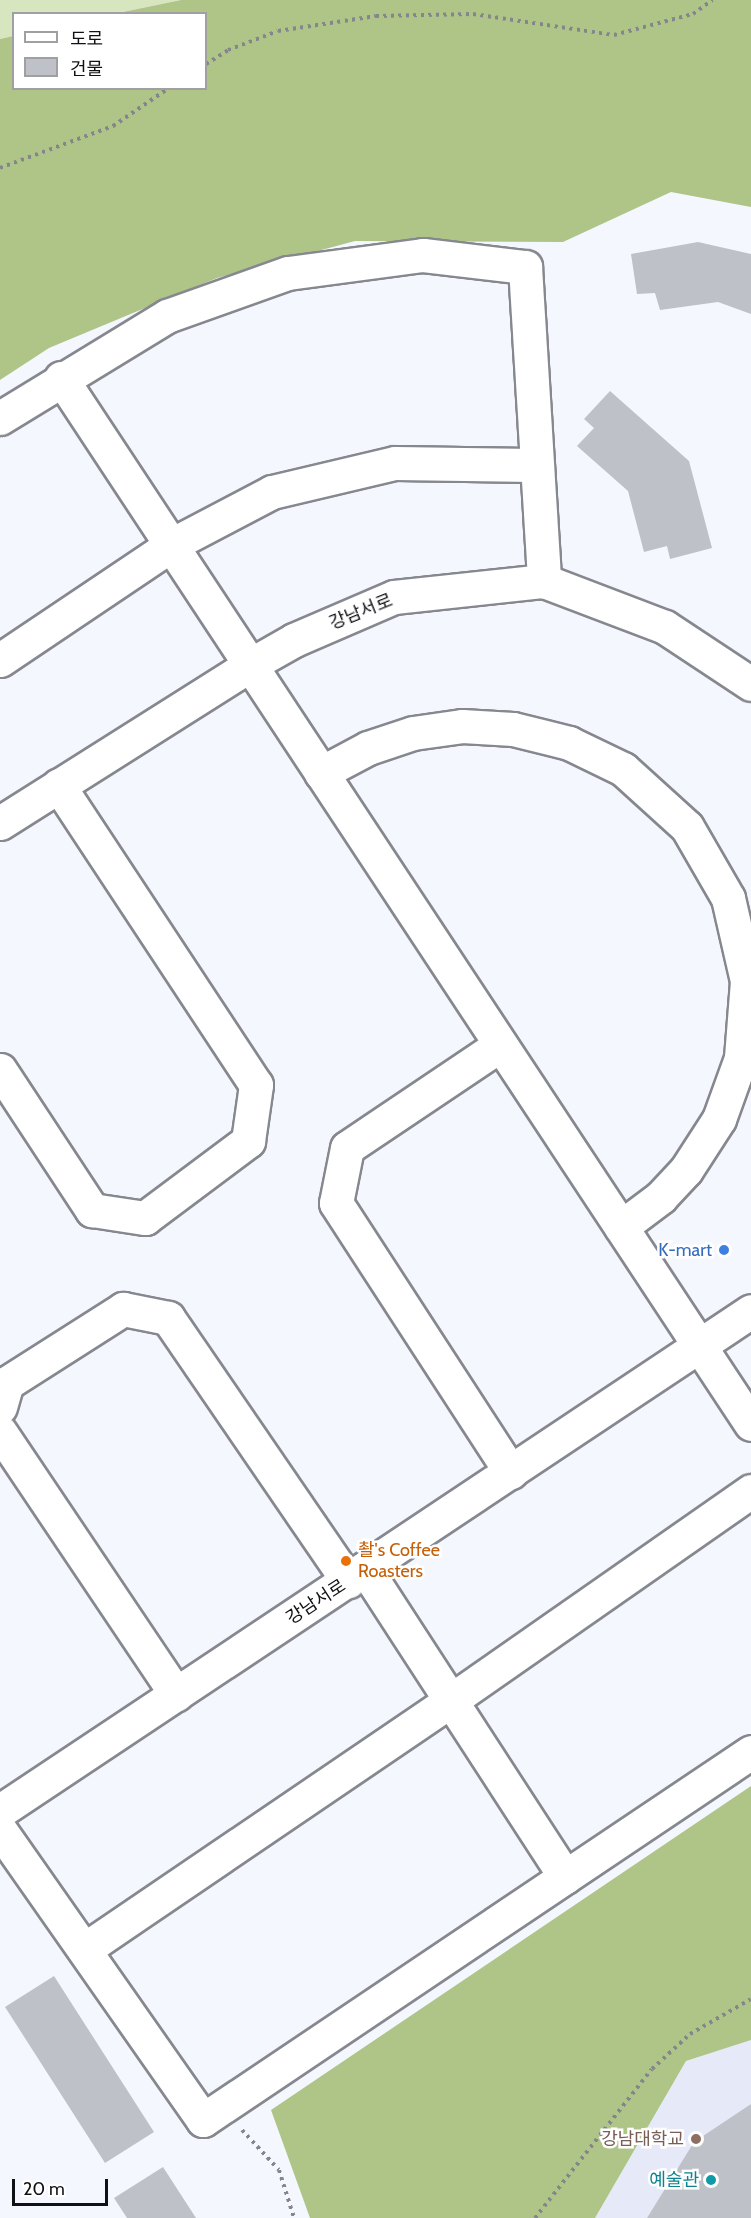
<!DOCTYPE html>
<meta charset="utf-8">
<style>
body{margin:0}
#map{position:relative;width:751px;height:2218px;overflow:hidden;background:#f5f7ff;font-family:Cabin,"Noto Sans KR",sans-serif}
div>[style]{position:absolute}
.built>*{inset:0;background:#e6eaf8}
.green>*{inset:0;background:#d7e6bf}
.forest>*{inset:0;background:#afc588}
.building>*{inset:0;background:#bfc1c8}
.path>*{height:4px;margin-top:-2px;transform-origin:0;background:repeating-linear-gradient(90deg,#84868b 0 3px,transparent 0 7.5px)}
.roads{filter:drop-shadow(2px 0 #86888f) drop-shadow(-2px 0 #86888f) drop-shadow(0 2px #86888f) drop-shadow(0 -2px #86888f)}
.minor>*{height:33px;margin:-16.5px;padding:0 16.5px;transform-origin:16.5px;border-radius:16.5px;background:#fff}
.dots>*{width:16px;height:16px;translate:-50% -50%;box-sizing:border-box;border:3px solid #fff;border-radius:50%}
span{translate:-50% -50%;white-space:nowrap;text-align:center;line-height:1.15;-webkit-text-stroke:5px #fff;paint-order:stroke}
.street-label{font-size:18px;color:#101114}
.shop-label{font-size:18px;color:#366cbe}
.right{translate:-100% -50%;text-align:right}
.food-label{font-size:18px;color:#c56008}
.left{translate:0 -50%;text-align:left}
.education-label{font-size:18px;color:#785e54}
.culture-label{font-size:18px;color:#0d838f}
.legend{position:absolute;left:12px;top:12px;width:195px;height:78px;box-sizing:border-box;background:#fff;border:2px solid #9fa0a1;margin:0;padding:8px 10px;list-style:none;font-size:18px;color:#101114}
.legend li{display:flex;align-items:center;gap:12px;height:30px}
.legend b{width:30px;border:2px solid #9fa0a1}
.scale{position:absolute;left:12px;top:2179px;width:96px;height:27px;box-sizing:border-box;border:3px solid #101114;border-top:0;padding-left:8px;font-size:18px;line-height:21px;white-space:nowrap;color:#101114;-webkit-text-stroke:4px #fff;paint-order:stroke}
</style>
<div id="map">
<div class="built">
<i style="clip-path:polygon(751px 2040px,751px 2218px,595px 2218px,686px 2061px)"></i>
</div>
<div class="green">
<i style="clip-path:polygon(0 0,181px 0,118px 13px,14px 14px,13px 36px,0 39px)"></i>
</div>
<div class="forest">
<i style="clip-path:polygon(181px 0,751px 0,751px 207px,671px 192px,563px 242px,355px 241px,217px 278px,49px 348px,0 380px,0 39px,13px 36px,14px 88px,206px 88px,206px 14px,118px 13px)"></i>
<i style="clip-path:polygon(751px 1786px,751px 2040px,686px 2061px,595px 2218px,310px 2218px,271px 2110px)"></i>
</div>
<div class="building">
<i style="clip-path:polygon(698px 242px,751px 254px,751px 314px,718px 302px,660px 310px,655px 293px,637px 294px,631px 254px)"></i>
<i style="clip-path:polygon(610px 391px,689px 461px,712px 548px,670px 559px,667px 546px,644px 552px,628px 491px,577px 446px,594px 428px,584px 419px)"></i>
<i style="clip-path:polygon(54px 1976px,154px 2132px,105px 2163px,5px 2007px)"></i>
<i style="clip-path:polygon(751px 2104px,751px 2218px,647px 2218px,694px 2142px)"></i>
<i style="clip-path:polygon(163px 2167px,196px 2218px,127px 2218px,114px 2198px)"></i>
</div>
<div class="path">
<i style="left:206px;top:64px;width:26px;rotate:-32deg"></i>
<i style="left:228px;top:50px;width:53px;rotate:-20.8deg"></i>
<i style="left:278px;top:31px;width:99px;rotate:-8.7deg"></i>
<i style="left:376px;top:16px;width:97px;rotate:-1.2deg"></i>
<i style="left:473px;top:14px;width:143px;rotate:8.5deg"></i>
<i style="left:614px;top:35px;width:82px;rotate:-14.9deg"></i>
<i style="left:693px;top:14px;width:24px;rotate:-36deg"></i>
<i style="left:0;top:168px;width:121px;rotate:-20.4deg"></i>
<i style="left:113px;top:126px;width:68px;rotate:-34.2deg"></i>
<i style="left:242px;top:2130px;width:54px;rotate:47.2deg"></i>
<i style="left:279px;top:2170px;width:50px;rotate:72.6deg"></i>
<i style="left:535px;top:2218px;width:189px;rotate:-51.9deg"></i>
<i style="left:652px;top:2069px;width:52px;rotate:-42.6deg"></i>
<i style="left:690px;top:2034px;width:70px;rotate:-29.8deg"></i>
</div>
<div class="roads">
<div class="minor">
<i style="left:61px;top:378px;width:1253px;rotate:56.59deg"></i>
<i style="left:0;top:418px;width:196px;rotate:-31.4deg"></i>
<i style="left:167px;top:316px;width:128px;rotate:-19.6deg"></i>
<i style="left:288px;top:273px;width:136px;rotate:-7.6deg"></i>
<i style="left:423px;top:255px;width:103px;rotate:6.7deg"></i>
<i style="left:525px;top:267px;width:315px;rotate:86.5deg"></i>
<i style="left:0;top:660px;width:206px;rotate:-33.9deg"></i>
<i style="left:171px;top:545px;width:114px;rotate:-27.7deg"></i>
<i style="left:272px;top:492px;width:126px;rotate:-13.3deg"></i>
<i style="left:395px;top:463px;width:139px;rotate:0.8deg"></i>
<i style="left:321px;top:773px;width:53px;rotate:-28deg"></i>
<i style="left:368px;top:748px;width:47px;rotate:-18.4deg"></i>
<i style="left:413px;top:733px;width:49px;rotate:-8.1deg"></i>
<i style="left:462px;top:726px;width:51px;rotate:3.4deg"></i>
<i style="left:513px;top:729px;width:58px;rotate:14deg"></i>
<i style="left:569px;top:743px;width:60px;rotate:25.7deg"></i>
<i style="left:623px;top:769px;width:86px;rotate:42.2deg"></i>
<i style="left:687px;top:827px;width:82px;rotate:60deg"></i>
<i style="left:728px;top:898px;width:85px;rotate:77.1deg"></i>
<i style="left:747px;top:981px;width:77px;rotate:94.5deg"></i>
<i style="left:741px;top:1058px;width:65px;rotate:109.8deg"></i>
<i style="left:719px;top:1119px;width:61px;rotate:122.9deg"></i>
<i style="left:686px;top:1170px;width:37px;rotate:133deg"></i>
<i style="left:661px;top:1197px;width:50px;rotate:143.1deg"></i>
<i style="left:0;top:823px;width:296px;rotate:-32.3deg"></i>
<i style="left:250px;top:665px;width:51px;rotate:-29.6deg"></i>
<i style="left:294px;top:640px;width:109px;rotate:-23.3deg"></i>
<i style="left:394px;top:597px;width:151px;rotate:-6.1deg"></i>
<i style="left:544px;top:581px;width:129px;rotate:20.8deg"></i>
<i style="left:665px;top:627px;width:103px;rotate:33.5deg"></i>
<i style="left:500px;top:1045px;width:184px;rotate:146.1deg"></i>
<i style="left:347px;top:1148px;width:56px;rotate:101.3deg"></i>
<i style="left:336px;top:1203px;width:321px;rotate:57deg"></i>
<i style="left:0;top:1070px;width:168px;rotate:56.7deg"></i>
<i style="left:92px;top:1210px;width:54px;rotate:8.6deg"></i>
<i style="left:145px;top:1218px;width:129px;rotate:-36.8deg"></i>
<i style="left:248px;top:1141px;width:57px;rotate:-81.9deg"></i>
<i style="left:256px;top:1085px;width:359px;rotate:-123.4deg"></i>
<i style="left:0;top:1407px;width:25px;rotate:-74deg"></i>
<i style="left:7px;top:1383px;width:138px;rotate:-32.5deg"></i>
<i style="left:123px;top:1309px;width:46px;rotate:11.3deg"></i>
<i style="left:168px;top:1318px;width:319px;rotate:55.6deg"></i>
<i style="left:0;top:1432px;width:316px;rotate:56.1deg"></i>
<i style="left:366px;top:1570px;width:366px;rotate:57deg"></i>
<i style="left:0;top:1811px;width:902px;rotate:-33.65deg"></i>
<i style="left:0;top:1830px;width:354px;rotate:55deg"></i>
<i style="left:203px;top:2120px;width:660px;rotate:-33.88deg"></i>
<i style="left:85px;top:1949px;width:441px;rotate:-34.2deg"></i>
<i style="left:450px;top:1701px;width:367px;rotate:-34.9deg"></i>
</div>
</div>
<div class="dots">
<i style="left:724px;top:1250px;background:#3f7fe0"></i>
<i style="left:346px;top:1561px;background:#e8710a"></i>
<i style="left:696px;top:2139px;background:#8d6e63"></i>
<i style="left:711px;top:2180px;background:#0f9aa8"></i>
</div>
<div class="street-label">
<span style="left:361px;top:612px;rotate:-22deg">강남서로</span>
<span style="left:316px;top:1602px;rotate:-33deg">강남서로</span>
</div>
<div class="shop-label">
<span class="right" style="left:712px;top:1250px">K-mart</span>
</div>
<div class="food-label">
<span class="left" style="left:358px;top:1561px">촬's Coffee<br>Roasters</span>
</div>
<div class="education-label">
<span class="right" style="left:684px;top:2139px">강남대학교</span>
</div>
<div class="culture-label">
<span class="right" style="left:699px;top:2180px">예술관</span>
</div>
<ul class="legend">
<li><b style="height:8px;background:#fff"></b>도로</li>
<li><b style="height:16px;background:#bfc1c8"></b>건물</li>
</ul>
<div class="scale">20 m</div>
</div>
